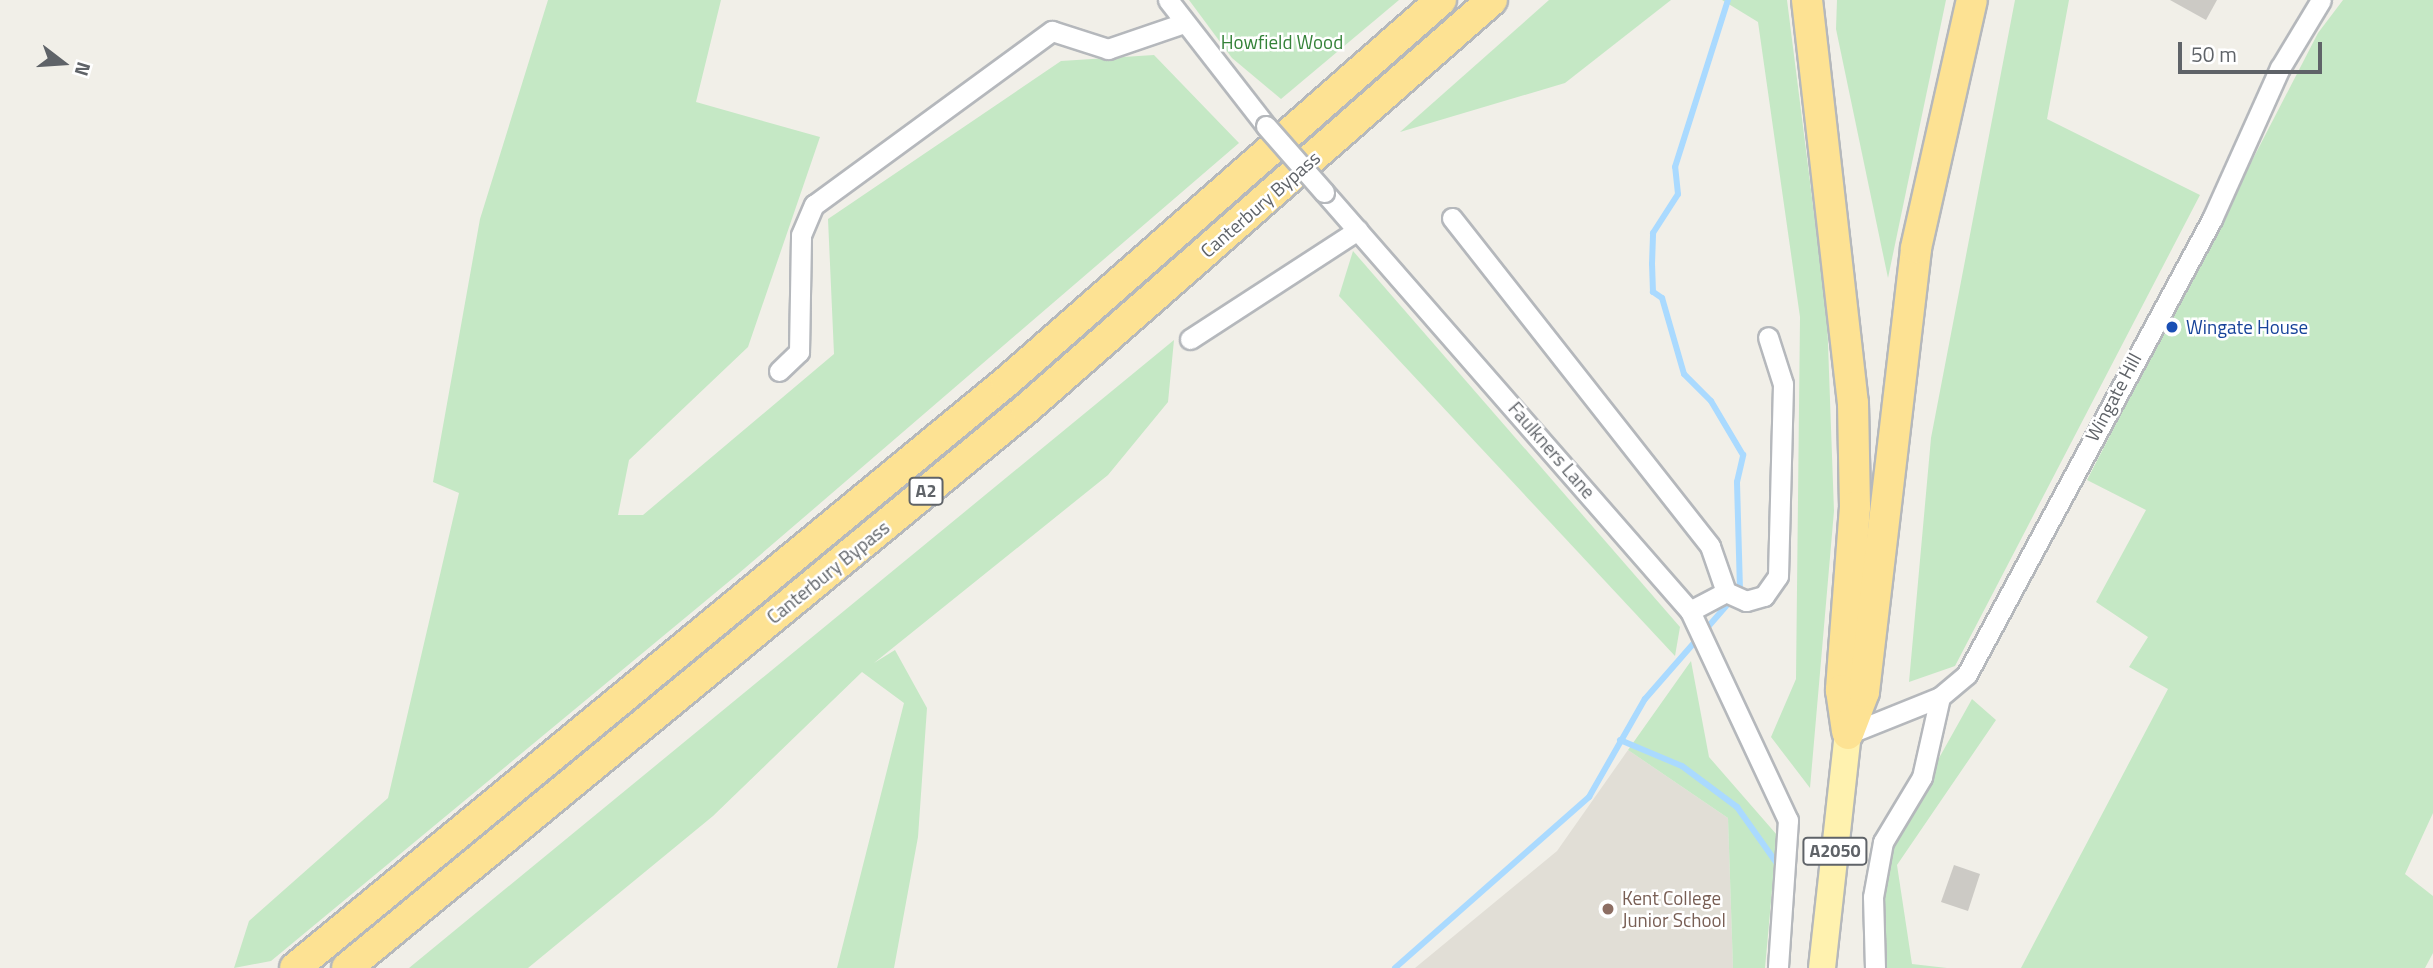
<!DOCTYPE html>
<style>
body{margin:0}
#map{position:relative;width:2433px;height:968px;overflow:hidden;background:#f1efe8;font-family:"Titillium Web",sans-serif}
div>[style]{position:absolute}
.education>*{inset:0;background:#e1ded6}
.green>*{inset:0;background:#c5e8c5}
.stream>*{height:6px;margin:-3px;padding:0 3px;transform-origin:3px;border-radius:3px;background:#aadaff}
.building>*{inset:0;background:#cccac5}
.roads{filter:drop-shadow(2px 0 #b5b8bc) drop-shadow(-2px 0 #b5b8bc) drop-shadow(0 2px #b5b8bc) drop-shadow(0 -2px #b5b8bc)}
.minor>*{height:19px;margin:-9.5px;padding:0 9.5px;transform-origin:9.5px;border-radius:9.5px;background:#fff}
.major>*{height:26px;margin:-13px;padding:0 13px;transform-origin:13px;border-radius:13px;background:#fff2af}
.highway>*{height:30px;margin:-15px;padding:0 15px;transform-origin:15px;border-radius:15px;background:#fde293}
.bridges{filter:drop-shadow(2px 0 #b5b8bc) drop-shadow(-2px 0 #b5b8bc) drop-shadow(0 2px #b5b8bc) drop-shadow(0 -2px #b5b8bc)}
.minor-bridge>*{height:19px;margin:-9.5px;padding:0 9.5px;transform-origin:9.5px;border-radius:9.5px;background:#fff}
.dots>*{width:19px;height:19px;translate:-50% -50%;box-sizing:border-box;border:4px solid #fff;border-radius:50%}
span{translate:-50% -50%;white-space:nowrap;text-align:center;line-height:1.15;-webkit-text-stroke:5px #fff;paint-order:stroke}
.shield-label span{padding:2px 5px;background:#fff;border:2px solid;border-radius:5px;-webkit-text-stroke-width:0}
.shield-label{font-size:18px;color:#5f6368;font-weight:700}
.park-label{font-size:19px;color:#348238}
.street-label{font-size:19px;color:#5f6368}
.transit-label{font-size:19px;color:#164399}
.left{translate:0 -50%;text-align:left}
.education-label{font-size:19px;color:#785e54}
.north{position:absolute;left:28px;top:28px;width:70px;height:70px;-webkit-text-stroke:5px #fff;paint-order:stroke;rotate:107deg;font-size:19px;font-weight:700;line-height:28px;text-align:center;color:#5f6368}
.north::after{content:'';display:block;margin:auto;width:24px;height:32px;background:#5f6368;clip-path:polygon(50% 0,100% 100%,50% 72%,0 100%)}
.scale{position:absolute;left:2178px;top:42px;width:144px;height:32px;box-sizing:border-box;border:4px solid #5f6368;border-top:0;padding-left:9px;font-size:21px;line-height:24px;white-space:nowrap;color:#5f6368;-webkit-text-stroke:5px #fff;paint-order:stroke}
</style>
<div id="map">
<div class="education">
<i style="clip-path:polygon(1628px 750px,1728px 818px,1733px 968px,1415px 968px,1557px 851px)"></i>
</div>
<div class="green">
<i style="clip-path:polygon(548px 0,721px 0,696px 102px,820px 137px,748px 347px,629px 460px,618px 515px,643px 515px,834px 354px,828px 219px,1061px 61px,1154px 55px,1239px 143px,738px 574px,271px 961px,234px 968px,249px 921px,388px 798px,459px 493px,433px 482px,480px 219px)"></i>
<i style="clip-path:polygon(1189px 0,1399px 0,1281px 99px,1232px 58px)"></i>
<i style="clip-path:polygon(1549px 0,1671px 0,1565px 83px,1400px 132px)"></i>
<i style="clip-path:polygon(1722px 0,1787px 0,1827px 316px,1834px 511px,1810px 788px,1771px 737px,1796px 679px,1800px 317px,1758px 22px)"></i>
<i style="clip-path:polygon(1837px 0,1946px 0,1888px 278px,1836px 29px)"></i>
<i style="clip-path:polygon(2015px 0,2069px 0,2047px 119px,2200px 195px,1955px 666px,1909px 682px,1931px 438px)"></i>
<i style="clip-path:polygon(2343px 0,2433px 0,2433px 813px,2405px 874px,2433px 896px,2433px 953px,2425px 968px,2021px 968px,2168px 689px,2129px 667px,2148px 637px,2096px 602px,2146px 510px,2087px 480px,2318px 33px)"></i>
<i style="clip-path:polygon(1353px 251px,1680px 627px,1675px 656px,1339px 296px)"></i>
<i style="clip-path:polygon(1174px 340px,1168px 402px,1108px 475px,874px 663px,895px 650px,927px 708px,918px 837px,894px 968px,837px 968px,904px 703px,862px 672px,713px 816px,528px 968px,409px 968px)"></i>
<i style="clip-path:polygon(1691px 661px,1709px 757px,1777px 835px,1765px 968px,1733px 968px,1728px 818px,1628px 750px)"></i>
<i style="clip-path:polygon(1972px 699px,1996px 720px,1897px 865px,1912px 964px,1947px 968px,1872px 968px,1886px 853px)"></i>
</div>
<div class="stream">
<i style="left:1620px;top:740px;width:67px;rotate:22.8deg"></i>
<i style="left:1682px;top:766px;width:69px;rotate:36.7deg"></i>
<i style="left:1737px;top:807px;width:71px;rotate:54.7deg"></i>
<i style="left:1395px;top:968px;width:259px;rotate:-41.4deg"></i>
<i style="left:1589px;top:797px;width:113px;rotate:-60.3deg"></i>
<i style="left:1645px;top:699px;width:145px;rotate:-48.9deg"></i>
<i style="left:1740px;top:590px;width:108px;rotate:-91.6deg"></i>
<i style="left:1737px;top:482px;width:28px;rotate:-77deg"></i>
<i style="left:1743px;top:455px;width:63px;rotate:-120.7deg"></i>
<i style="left:1711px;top:401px;width:38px;rotate:-135deg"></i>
<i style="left:1684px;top:374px;width:79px;rotate:-106.1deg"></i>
<i style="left:1662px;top:298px;width:11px;rotate:-146deg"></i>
<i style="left:1653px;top:292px;width:28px;rotate:-92deg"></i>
<i style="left:1652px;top:264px;width:31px;rotate:-88deg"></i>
<i style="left:1653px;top:233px;width:46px;rotate:-57.3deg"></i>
<i style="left:1678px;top:194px;width:27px;rotate:-96deg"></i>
<i style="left:1675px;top:167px;width:175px;rotate:-72.4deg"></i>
</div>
<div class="building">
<i style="clip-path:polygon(2170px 0,2217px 0,2206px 20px)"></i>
<i style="clip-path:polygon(1954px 865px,1980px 874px,1968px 911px,1941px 902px)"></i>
</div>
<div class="roads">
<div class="minor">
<i style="left:1168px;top:0;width:160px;rotate:52.1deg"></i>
<i style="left:1324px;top:192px;width:556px;rotate:48.86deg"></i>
<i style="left:1690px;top:611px;width:231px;rotate:64.9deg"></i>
<i style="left:1788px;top:820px;width:148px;rotate:93.9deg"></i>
<i style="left:1452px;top:218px;width:417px;rotate:51.8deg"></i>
<i style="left:1710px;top:546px;width:49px;rotate:70.8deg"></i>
<i style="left:1726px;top:592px;width:22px;rotate:24deg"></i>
<i style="left:1746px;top:601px;width:19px;rotate:-16deg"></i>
<i style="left:1764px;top:596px;width:24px;rotate:-55deg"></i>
<i style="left:1778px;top:576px;width:192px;rotate:-88.5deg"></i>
<i style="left:1783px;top:384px;width:49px;rotate:-107.7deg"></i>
<i style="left:1190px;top:339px;width:200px;rotate:-33deg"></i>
<i style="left:779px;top:371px;width:28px;rotate:-44deg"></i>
<i style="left:799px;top:352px;width:117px;rotate:-89deg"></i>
<i style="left:801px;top:235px;width:33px;rotate:-67deg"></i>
<i style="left:814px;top:205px;width:295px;rotate:-36.2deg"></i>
<i style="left:1052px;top:31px;width:59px;rotate:17.8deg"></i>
<i style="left:1108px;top:49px;width:80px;rotate:-18.9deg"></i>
<i style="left:1690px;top:611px;width:41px;rotate:-27.8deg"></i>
<i style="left:1848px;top:734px;width:99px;rotate:-21.9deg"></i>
<i style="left:1940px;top:697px;width:35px;rotate:-40deg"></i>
<i style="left:1967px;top:674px;width:517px;rotate:-61.7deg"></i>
<i style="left:2212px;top:219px;width:166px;rotate:-65.8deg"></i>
<i style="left:2280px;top:68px;width:79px;rotate:-58.9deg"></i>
<i style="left:1875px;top:968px;width:71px;rotate:-91.6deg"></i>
<i style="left:1873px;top:897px;width:56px;rotate:-79.7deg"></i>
<i style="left:1883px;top:842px;width:76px;rotate:-59deg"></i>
<i style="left:1922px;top:777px;width:82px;rotate:-77.3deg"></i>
</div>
<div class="major">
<i style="left:1822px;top:968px;width:235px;rotate:-83.7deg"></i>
</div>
<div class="highway">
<i style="left:1807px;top:0;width:406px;rotate:83.5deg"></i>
<i style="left:1853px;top:403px;width:104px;rotate:88.9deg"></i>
<i style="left:1855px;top:507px;width:184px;rotate:94.4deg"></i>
<i style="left:1841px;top:690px;width:41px;rotate:81.7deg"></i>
<i style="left:1848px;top:734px;width:45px;rotate:-69.1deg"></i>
<i style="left:1864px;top:692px;width:447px;rotate:-83.3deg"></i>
<i style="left:1916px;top:248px;width:254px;rotate:-77.3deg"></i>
<i style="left:295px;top:968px;width:921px;rotate:-39.5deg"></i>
<i style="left:1006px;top:382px;width:579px;rotate:-41.29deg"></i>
<i style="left:347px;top:968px;width:880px;rotate:-39.46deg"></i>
<i style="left:1026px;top:409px;width:620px;rotate:-41.27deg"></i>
</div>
</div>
<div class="bridges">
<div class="minor-bridge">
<i style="left:1266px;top:126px;width:88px;rotate:48.7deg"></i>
</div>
</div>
<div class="dots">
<i style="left:2172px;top:327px;background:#1a4fb4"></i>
<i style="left:1608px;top:909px;background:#8d6e63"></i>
</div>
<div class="shield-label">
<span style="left:926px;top:491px">A2</span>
<span style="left:1835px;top:851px">A2050</span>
</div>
<div class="park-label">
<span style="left:1282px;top:42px">Howfield Wood</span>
</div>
<div class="street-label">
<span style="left:1260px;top:204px;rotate:-41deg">Canterbury Bypass</span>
<span style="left:2113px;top:397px;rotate:-62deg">Wingate Hill</span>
<span style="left:1552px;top:450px;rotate:49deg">Faulkners Lane</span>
<span style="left:828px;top:572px;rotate:-39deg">Canterbury Bypass</span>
</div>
<div class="transit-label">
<span class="left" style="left:2186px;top:327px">Wingate House</span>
</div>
<div class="education-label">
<span class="left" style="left:1622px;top:909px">Kent College<br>Junior School</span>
</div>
<div class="north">N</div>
<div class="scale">50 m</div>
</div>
